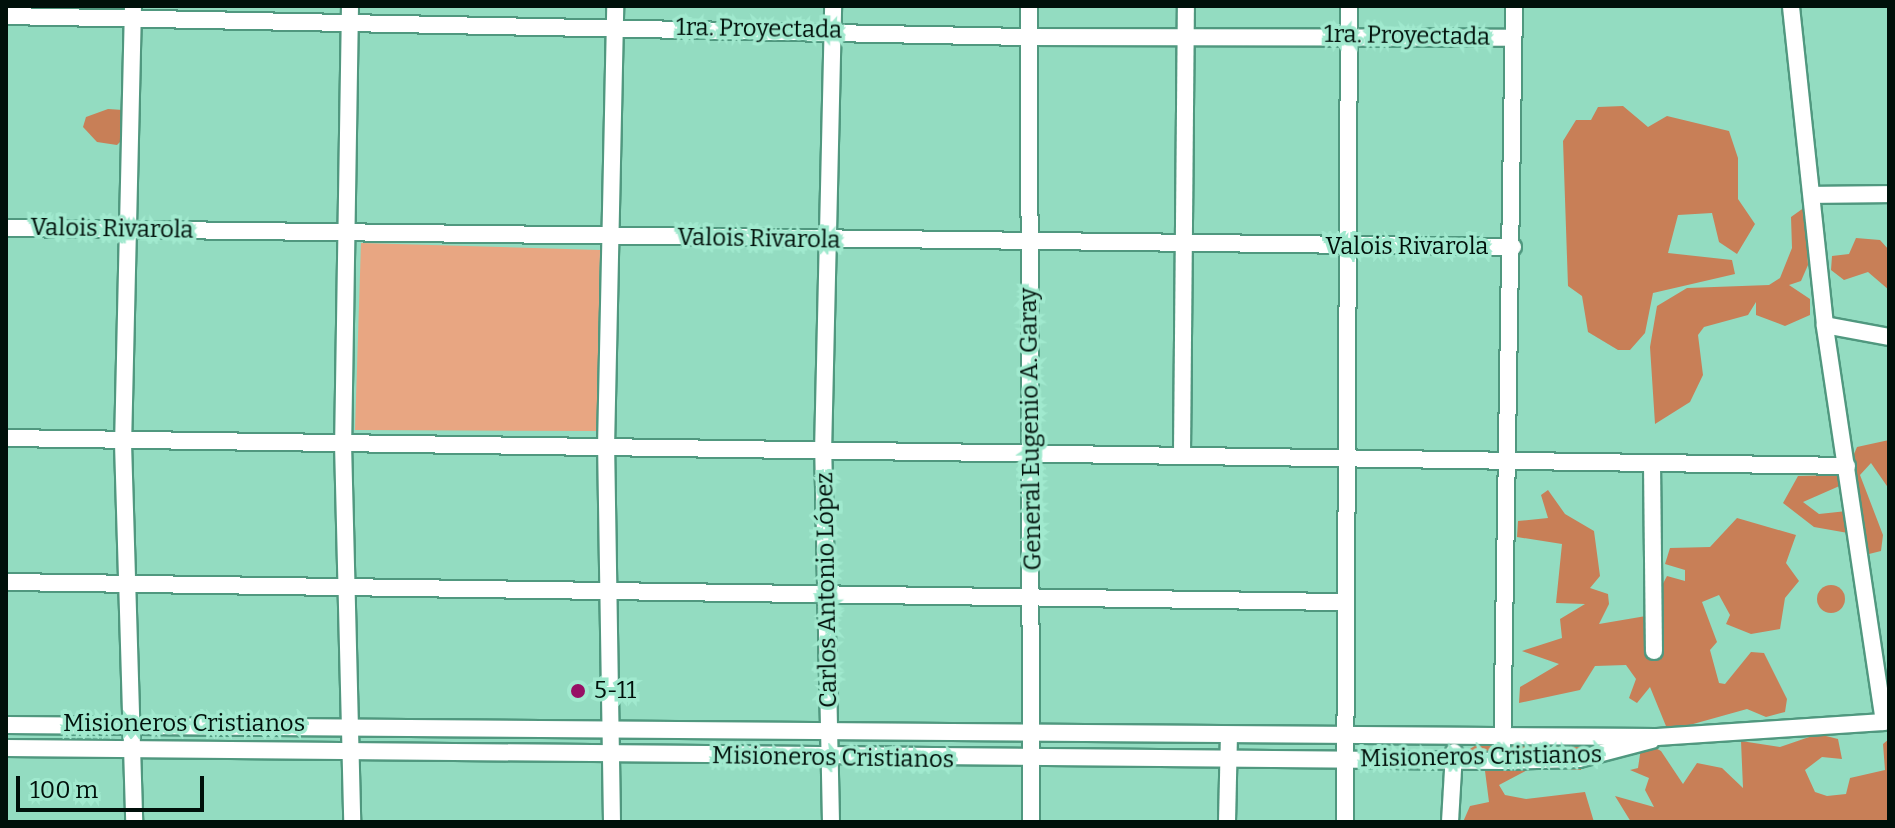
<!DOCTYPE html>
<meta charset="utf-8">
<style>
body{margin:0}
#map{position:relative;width:1895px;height:828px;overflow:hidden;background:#93dcc1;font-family:Bitter,serif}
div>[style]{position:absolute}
.green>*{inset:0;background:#e8a682}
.forest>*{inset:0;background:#c87f57}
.round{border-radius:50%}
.roads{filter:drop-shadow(2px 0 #50987f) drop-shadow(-2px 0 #50987f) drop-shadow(0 2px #50987f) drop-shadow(0 -2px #50987f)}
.minor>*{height:16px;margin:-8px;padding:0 8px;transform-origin:8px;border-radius:8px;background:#fff}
.dots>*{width:22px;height:22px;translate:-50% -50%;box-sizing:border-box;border:4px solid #a0e9ce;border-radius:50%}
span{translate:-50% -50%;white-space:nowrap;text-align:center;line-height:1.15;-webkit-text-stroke:7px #a0e9ce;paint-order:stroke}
.street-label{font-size:24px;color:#00100a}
.poi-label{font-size:24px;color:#00100a}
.left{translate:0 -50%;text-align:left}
.frame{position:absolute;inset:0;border:8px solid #00100a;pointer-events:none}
.scale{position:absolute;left:16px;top:776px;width:188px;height:36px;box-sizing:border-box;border:4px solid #00100a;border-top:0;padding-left:10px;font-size:24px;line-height:28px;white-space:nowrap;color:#00100a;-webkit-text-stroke:6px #a0e9ce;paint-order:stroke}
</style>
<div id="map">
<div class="green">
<i style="clip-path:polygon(361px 243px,600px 250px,597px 431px,355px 430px)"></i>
</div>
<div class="forest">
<i style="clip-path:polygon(1623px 106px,1648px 127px,1667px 116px,1729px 131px,1738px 158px,1738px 199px,1755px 224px,1737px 254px,1719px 242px,1712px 213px,1678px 215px,1668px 253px,1732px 260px,1735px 274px,1653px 293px,1645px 333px,1630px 350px,1618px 350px,1588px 332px,1582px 296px,1568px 286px,1563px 141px,1576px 120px,1591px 120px,1598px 107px)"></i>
<i style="clip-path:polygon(108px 109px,123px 110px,124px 138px,117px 145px,97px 142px,83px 127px,86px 117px)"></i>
<i style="clip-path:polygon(1805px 207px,1808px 265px,1801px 281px,1789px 285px,1810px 299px,1810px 315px,1785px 326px,1756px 315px,1756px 302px,1748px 315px,1704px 327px,1698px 335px,1703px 375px,1690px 402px,1655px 424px,1650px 347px,1657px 306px,1687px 288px,1769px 285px,1780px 278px,1792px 248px,1791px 217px)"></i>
<i style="clip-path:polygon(1856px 238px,1880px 240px,1889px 250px,1889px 290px,1868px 272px,1844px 280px,1831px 270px,1832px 256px,1849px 254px)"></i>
<i style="clip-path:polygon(1889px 440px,1889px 489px,1871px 463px,1860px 475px,1883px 535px,1881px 551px,1865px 555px,1851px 461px,1857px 447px)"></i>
<i style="clip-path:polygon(1839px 475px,1844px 484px,1803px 502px,1819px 514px,1847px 511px,1848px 533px,1814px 527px,1783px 503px,1798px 476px)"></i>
<i style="clip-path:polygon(1548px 490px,1565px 514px,1594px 531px,1600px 576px,1590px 588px,1608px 594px,1609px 604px,1599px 624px,1646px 616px,1667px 576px,1685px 581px,1685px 570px,1665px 564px,1670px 548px,1710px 547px,1737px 518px,1796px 535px,1786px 563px,1799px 581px,1785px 598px,1780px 629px,1751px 634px,1726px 624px,1730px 615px,1719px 595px,1702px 602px,1717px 642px,1710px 650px,1719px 683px,1725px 684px,1751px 652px,1764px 653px,1787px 699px,1785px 712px,1766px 717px,1747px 709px,1668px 731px,1650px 687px,1637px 703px,1629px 698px,1636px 679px,1626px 665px,1595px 666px,1580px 690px,1519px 703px,1520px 687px,1559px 664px,1522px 651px,1562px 638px,1560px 619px,1585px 604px,1556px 603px,1562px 544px,1517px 537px,1518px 521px,1548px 518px,1541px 495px)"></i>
<i class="round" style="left:1817px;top:585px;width:28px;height:28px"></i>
<i style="clip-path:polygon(1818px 734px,1838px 739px,1842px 759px,1822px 757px,1805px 770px,1815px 792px,1827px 796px,1846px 794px,1850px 778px,1885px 770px,1883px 744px,1889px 739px,1889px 822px,1631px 822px,1615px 796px,1654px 807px,1645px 790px,1649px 778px,1630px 770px,1638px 768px,1642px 741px,1661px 751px,1683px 784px,1697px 763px,1722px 768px,1743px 788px,1741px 741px,1780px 747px)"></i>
<i style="clip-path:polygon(1483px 741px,1586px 744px,1581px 770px,1533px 767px,1499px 785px,1505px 795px,1526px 799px,1585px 792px,1594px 822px,1463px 822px,1470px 806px,1489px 802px,1485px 771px,1468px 750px)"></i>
</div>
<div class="roads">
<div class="minor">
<i style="left:133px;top:6px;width:437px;rotate:91.3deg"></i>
<i style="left:123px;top:443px;width:379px;rotate:88.3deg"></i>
<i style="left:350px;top:6px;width:437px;rotate:90.9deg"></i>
<i style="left:343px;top:443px;width:379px;rotate:88.6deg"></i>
<i style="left:1029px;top:6px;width:816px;rotate:89.86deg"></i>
<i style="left:6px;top:16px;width:1022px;rotate:1.18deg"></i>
<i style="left:1028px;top:37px;width:485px;rotate:0.1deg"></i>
<i style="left:1812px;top:195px;width:77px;rotate:-0.7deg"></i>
<i style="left:6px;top:228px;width:1507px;rotate:0.72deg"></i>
<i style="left:1825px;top:325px;width:65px;rotate:10.6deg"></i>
<i style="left:6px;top:438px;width:1841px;rotate:0.87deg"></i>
<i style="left:1182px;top:453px;width:447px;rotate:-89.5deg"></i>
<i style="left:1652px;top:463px;width:188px;rotate:89.4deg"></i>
<i style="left:6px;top:582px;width:1339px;rotate:0.86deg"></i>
<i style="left:6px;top:725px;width:1651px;rotate:0.42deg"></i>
<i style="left:1657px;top:737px;width:227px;rotate:-3.8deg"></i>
<i style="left:1884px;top:722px;width:401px;rotate:-98.5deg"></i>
<i style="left:1825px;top:325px;width:321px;rotate:-96.1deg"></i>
<i style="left:6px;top:748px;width:1496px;rotate:0.5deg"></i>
<i style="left:1502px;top:761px;width:77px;rotate:-1.5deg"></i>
<i style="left:1579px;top:759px;width:75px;rotate:-14.6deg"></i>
<i style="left:1502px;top:761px;width:755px;rotate:-89.09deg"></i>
<i style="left:612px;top:822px;width:374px;rotate:-90.9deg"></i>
<i style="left:606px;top:448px;width:442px;rotate:-88.8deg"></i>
<i style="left:831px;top:822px;width:369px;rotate:-91.2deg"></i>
<i style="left:823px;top:453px;width:447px;rotate:-88.7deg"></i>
<i style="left:1227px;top:822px;width:87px;rotate:-88.7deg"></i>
<i style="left:1345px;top:822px;width:816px;rotate:-89.72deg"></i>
<i style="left:1450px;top:822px;width:70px;rotate:-86.7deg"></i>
</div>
</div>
<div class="dots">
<i style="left:578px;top:691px;background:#971065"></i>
</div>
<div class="street-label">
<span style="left:759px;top:29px;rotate:1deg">1ra. Proyectada</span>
<span style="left:1407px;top:36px;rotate:1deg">1ra. Proyectada</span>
<span style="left:112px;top:229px;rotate:1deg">Valois Rivarola</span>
<span style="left:759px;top:239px;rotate:1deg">Valois Rivarola</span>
<span style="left:1407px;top:247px">Valois Rivarola</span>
<span style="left:1031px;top:429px;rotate:-91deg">General Eugenio A. Garay</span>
<span style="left:827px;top:590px;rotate:-91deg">Carlos Antonio López</span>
<span style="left:184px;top:724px">Misioneros Cristianos</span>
<span style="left:1481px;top:757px;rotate:-1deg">Misioneros Cristianos</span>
<span style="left:833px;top:758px;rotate:1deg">Misioneros Cristianos</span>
</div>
<div class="poi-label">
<span class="left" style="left:594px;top:691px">5-11</span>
</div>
<div class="frame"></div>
<div class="scale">100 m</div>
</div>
